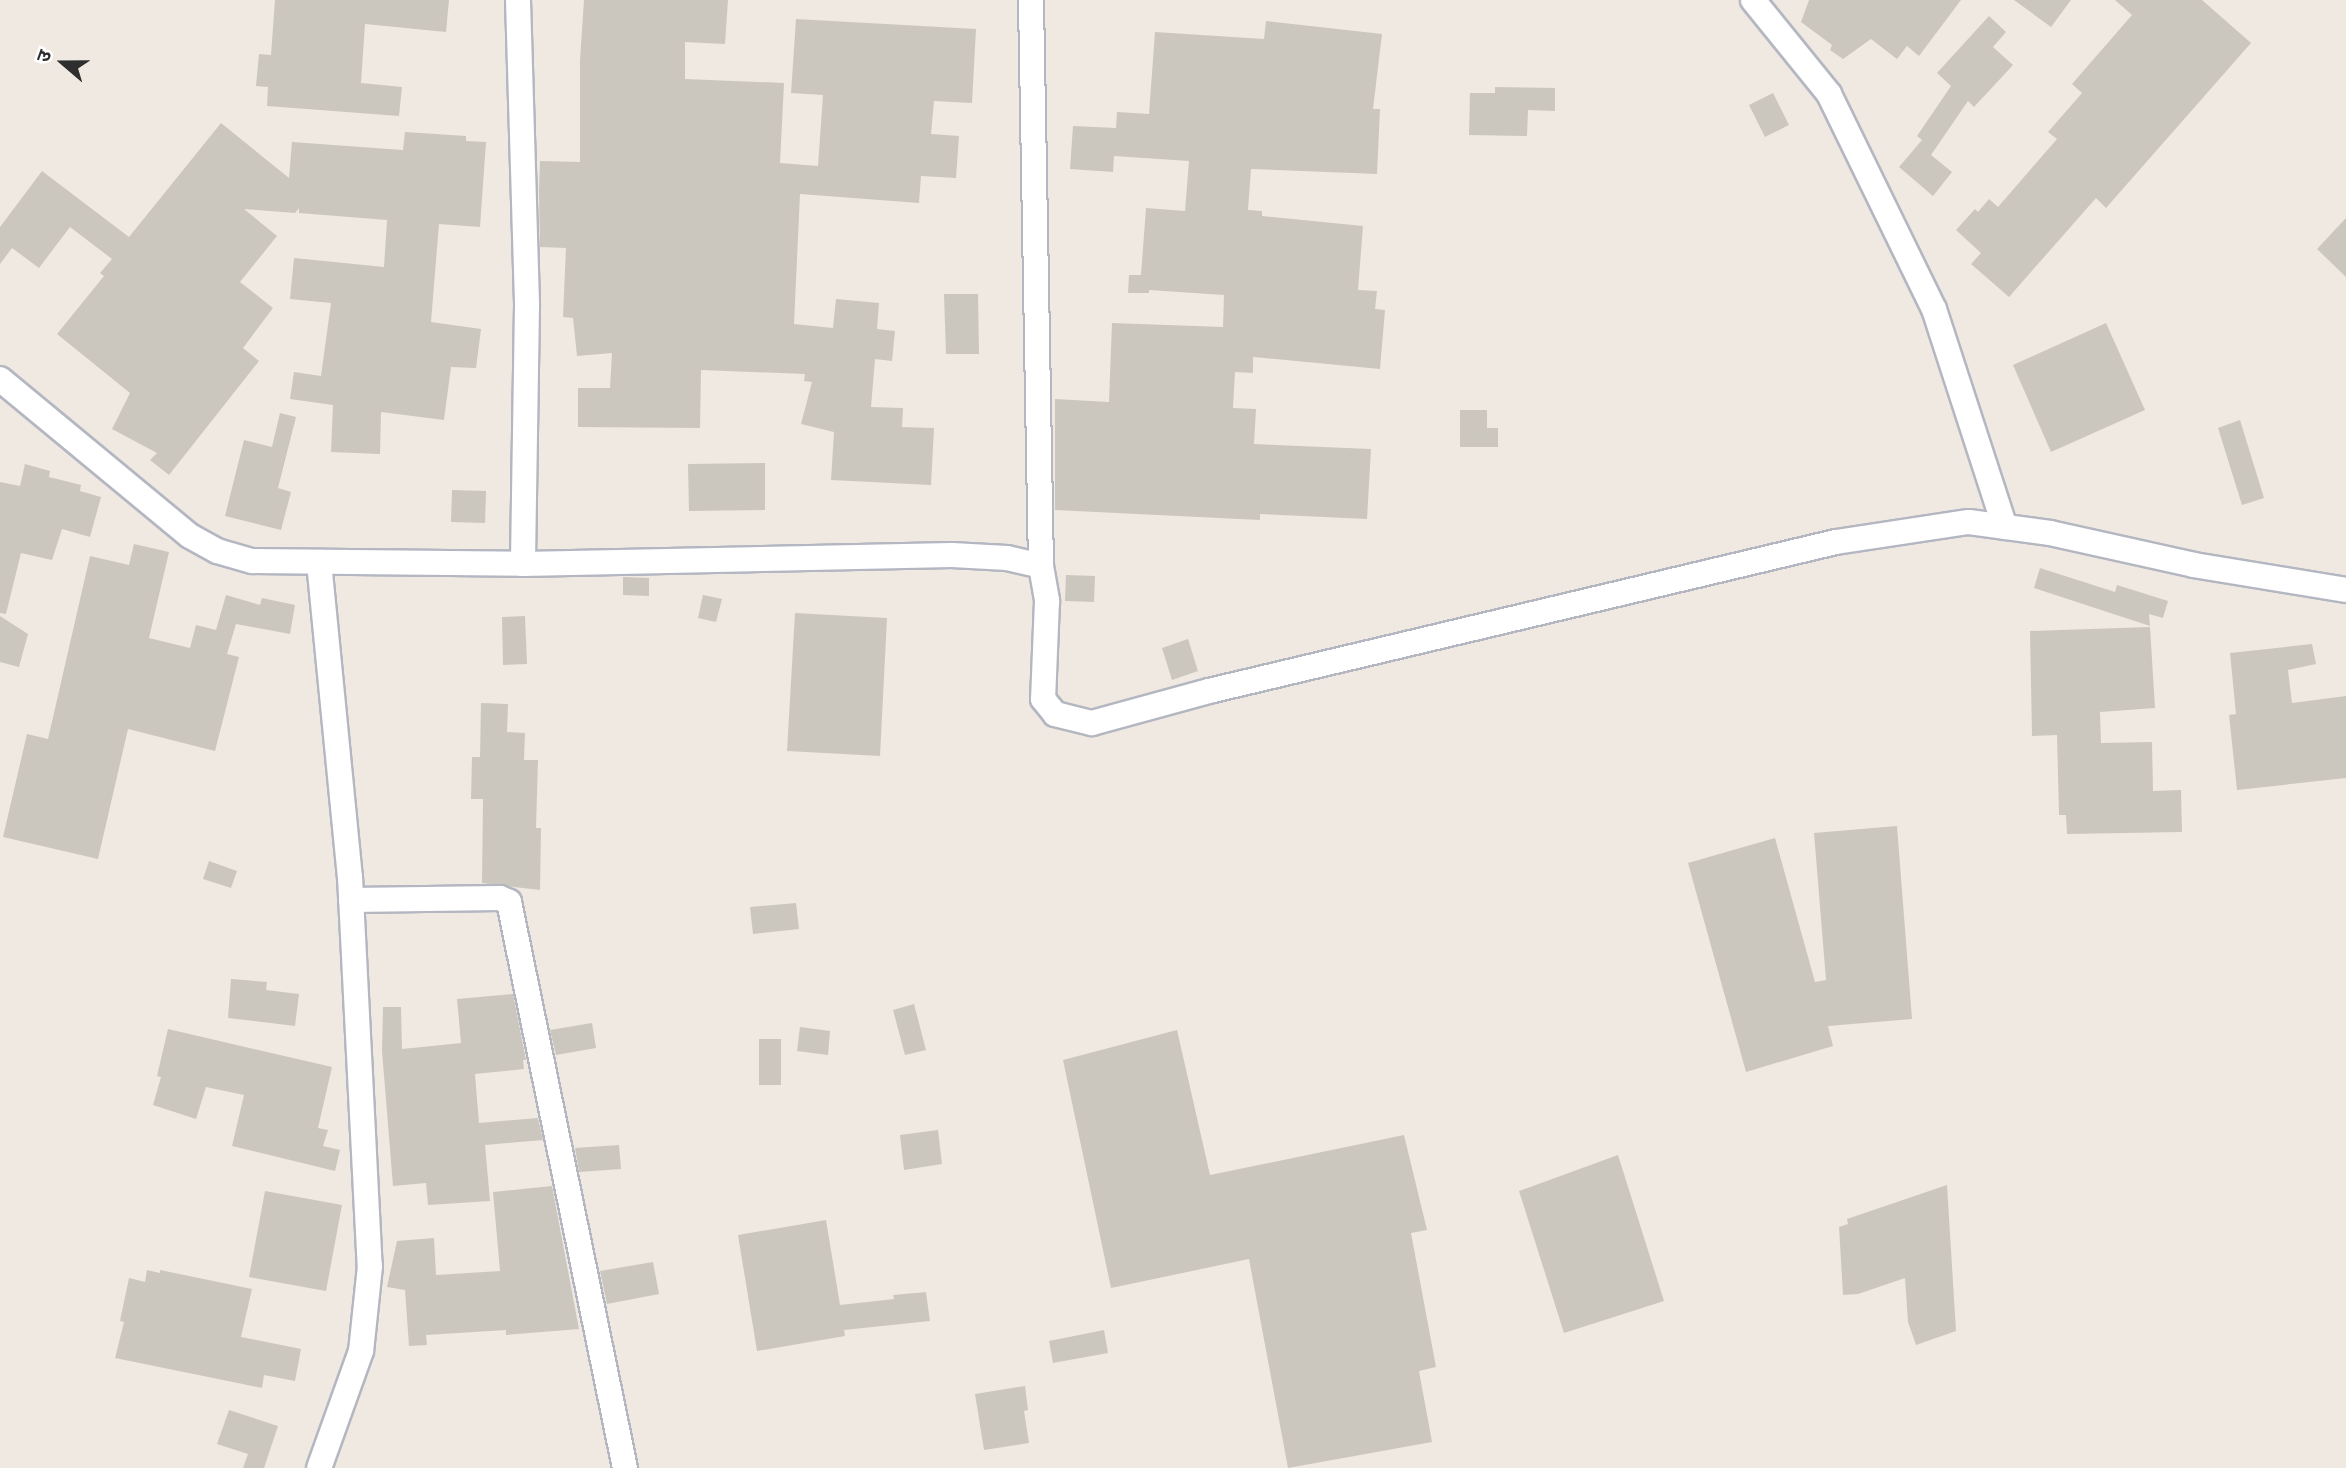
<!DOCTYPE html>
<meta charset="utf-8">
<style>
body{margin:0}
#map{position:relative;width:2346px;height:1468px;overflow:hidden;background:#efe9e1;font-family:"PT Sans","Noto Sans Devanagari",sans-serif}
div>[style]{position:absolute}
.building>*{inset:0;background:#cbc7bf}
.roads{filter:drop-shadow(2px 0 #b4b7c1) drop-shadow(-2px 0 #b4b7c1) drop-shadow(0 2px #b4b7c1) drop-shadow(0 -2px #b4b7c1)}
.minor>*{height:24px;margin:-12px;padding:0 12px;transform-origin:12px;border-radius:12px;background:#fff}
span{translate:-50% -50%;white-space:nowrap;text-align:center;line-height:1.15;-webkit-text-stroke:5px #fff;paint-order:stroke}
.north{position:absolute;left:28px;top:28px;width:70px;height:70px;-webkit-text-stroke:5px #fff;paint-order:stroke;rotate:290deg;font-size:19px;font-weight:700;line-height:28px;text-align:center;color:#2e2e2e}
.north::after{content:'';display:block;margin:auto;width:24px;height:32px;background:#2e2e2e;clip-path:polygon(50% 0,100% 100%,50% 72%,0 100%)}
</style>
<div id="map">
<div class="building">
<i style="clip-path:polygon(275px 0,449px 0,446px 32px,365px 24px,361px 83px,402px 87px,399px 116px,267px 106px,268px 87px,256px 86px,259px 54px,271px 55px)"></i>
<i style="clip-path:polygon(584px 0,728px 0,725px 44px,685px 42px,685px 79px,784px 83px,780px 163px,818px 166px,823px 95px,791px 93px,796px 19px,976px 29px,972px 103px,934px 101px,931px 134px,959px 136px,956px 178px,921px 176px,919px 203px,800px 194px,794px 324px,833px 328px,836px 299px,879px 303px,877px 329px,895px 331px,892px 361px,875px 359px,871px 407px,903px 408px,902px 427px,934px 428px,931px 485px,831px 480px,834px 432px,801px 424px,812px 382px,804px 381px,805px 374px,701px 370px,700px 428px,578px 427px,578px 388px,610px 388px,612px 353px,577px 356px,573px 318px,563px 317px,566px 248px,540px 247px,539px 191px,540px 161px,580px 162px,580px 60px)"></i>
<i style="clip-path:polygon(1809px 0,1961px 0,1919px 56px,1907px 46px,1897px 59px,1871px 39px,1843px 59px,1830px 50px,1832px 45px,1801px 22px)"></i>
<i style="clip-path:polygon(2014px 0,2071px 0,2051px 27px)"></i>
<i style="clip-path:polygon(2115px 0,2202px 0,2251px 43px,2106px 208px,2096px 198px,2009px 297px,1971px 264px,1981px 253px,1956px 230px,1975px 209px,1978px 212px,1989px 199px,1998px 207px,2057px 139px,2048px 132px,2082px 93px,2072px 84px,2132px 15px)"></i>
<i style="clip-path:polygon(1989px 16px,2006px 32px,1993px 47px,2013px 65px,1974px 107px,1968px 101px,1931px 155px,1952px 172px,1933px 196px,1899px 167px,1922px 140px,1917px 136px,1951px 86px,1937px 73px)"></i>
<i style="clip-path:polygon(1266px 21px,1382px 34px,1373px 109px,1380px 109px,1377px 174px,1251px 169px,1248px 210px,1262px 211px,1262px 216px,1363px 226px,1358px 290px,1377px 291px,1375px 309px,1385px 310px,1380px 369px,1253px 357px,1253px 373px,1235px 372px,1233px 408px,1256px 409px,1254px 444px,1371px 449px,1367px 519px,1260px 514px,1260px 520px,1055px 510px,1055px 399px,1109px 402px,1112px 323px,1223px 327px,1224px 295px,1149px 290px,1149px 293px,1128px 293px,1129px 275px,1141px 275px,1146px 208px,1185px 211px,1189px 161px,1114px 156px,1113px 172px,1070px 169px,1073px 126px,1116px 128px,1117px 112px,1149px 114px,1155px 32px,1264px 39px)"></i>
<i style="clip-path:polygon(1495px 87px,1555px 88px,1555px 111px,1528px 110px,1527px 136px,1469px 135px,1470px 93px,1495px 93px)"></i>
<i style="clip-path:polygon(1773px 93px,1789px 125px,1765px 137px,1749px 105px)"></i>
<i style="clip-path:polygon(221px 123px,289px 178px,292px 142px,403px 150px,405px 132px,466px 136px,466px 141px,486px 142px,480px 227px,439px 224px,431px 322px,481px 329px,476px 368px,451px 367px,444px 420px,381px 412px,380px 454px,331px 452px,333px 405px,290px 399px,294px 372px,321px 376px,331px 303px,290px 299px,294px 258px,384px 267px,387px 220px,299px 213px,299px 208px,295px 213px,244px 209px,277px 236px,240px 282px,273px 308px,243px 348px,259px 361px,169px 475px,150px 460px,157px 453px,112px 429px,130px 393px,57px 334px,104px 276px,100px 273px,112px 259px,70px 227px,39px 268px,12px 248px,0 264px,0 227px,42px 171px,129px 237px)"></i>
<i style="clip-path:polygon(2346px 218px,2346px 277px,2317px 249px)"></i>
<i style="clip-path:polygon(944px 294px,978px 294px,979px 354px,946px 354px)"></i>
<i style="clip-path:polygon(2106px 323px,2145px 410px,2051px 452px,2013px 365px)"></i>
<i style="clip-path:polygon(1460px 410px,1487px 410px,1487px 428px,1498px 428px,1498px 447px,1460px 447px)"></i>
<i style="clip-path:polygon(280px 413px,296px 417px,278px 488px,291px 492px,281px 530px,225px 516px,244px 440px,272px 447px)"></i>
<i style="clip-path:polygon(2240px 420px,2264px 498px,2242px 505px,2218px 428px)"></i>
<i style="clip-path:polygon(765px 463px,765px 510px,689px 511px,688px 464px)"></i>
<i style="clip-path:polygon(25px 464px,50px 471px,49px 477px,81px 485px,80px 491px,101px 497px,90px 537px,62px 529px,52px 560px,21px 553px,6px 614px,0 613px,0 482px,20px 486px)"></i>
<i style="clip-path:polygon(452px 490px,486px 491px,485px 523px,451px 522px)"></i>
<i style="clip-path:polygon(134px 544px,169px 552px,149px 638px,190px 648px,196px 625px,216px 630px,226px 595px,260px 605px,262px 598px,295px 605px,290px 634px,236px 624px,227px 654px,239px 657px,215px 751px,128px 729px,98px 859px,3px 837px,27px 734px,48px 739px,90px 556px,129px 565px)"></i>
<i style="clip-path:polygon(2040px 568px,2115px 592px,2117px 585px,2168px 601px,2163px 618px,2149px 614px,2150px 626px,2034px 588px)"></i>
<i style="clip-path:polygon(1066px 575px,1095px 576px,1094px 602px,1065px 601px)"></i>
<i style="clip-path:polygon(623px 577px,649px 578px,649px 596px,623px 595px)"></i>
<i style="clip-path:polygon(703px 595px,722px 599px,716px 622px,698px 618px)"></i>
<i style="clip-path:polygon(795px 613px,887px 618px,880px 756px,787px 751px)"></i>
<i style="clip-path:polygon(0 616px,28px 634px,19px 667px,0 662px)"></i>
<i style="clip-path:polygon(525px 616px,527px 664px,503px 665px,502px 617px)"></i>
<i style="clip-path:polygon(2150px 627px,2155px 708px,2100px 712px,2101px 743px,2152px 742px,2153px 791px,2181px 790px,2182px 832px,2067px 834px,2066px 815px,2059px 815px,2057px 735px,2032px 736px,2030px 631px)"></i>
<i style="clip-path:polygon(1188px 639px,1198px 671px,1172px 680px,1162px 648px)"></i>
<i style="clip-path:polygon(2312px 644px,2316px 664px,2288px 670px,2292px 703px,2346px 696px,2346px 778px,2237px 790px,2229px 715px,2236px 714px,2230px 653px)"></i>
<i style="clip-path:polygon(481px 703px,508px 704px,507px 732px,525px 733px,524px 760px,538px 760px,536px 828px,541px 828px,540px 890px,482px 883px,483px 799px,471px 799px,472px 757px,480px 757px)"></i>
<i style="clip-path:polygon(1897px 826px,1912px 1019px,1828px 1026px,1833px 1046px,1746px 1072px,1688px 863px,1775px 838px,1815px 982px,1826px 980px,1814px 833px)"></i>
<i style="clip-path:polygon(209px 861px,237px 871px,231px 888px,203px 879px)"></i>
<i style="clip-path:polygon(796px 903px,799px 929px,753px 934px,750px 907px)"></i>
<i style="clip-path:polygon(231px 979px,267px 982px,266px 990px,299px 994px,295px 1026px,228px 1018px)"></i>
<i style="clip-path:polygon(513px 994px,526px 1060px,523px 1060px,524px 1069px,475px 1074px,479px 1123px,538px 1118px,543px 1140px,485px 1145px,490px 1201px,428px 1205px,426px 1183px,393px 1186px,382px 1051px,383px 1007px,401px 1007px,402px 1049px,461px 1043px,457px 999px)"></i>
<i style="clip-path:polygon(914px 1004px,926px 1050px,905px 1055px,893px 1010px)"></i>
<i style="clip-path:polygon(592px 1023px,596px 1048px,556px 1055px,550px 1030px)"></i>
<i style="clip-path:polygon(800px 1027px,830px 1031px,828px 1055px,797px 1051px)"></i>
<i style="clip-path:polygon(168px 1029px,332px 1067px,318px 1128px,328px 1130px,323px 1146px,340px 1150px,335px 1171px,232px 1146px,244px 1095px,206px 1087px,196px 1119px,153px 1105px,161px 1077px,157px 1076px)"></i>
<i style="clip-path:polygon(1177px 1030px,1210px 1175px,1404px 1135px,1427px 1230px,1411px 1233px,1436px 1367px,1419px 1371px,1432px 1442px,1288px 1468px,1249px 1259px,1111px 1288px,1063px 1060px)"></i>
<i style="clip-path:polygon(759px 1039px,781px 1039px,781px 1085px,759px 1085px)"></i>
<i style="clip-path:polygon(938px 1130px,942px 1164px,904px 1170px,900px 1135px)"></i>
<i style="clip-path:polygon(619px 1145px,621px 1169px,579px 1172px,575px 1148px)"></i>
<i style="clip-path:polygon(1618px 1155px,1664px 1301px,1564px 1333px,1519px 1191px)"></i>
<i style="clip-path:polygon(1947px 1185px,1956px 1331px,1916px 1345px,1908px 1322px,1905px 1278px,1858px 1294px,1843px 1295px,1839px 1227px,1848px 1224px,1847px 1219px)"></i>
<i style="clip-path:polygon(552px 1186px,579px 1329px,506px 1335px,506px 1330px,426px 1335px,427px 1345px,409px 1346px,405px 1290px,387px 1287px,397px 1241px,434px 1238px,436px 1275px,500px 1271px,493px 1192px)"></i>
<i style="clip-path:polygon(265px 1191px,342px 1205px,326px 1291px,249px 1277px)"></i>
<i style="clip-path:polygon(826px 1220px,840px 1305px,894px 1299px,893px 1295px,926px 1292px,930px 1321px,844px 1330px,845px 1336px,757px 1351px,738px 1235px)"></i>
<i style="clip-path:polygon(653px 1262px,659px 1294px,607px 1304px,600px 1271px)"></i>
<i style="clip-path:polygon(147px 1270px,160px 1273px,160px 1270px,252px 1289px,241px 1337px,301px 1349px,295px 1381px,264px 1375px,262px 1388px,115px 1358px,124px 1322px,120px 1321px,129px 1278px,145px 1282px)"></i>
<i style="clip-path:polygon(1104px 1330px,1108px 1353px,1053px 1363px,1049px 1341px)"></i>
<i style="clip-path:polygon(1025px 1386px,1028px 1410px,1024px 1411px,1029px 1443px,984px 1450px,975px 1394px)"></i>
<i style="clip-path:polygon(229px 1410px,278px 1426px,264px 1468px,243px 1468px,248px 1454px,217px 1444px)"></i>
</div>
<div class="roads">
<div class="minor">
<i style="left:518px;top:0;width:306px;rotate:88.3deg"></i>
<i style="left:527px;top:306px;width:258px;rotate:90.9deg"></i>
<i style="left:1031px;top:0;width:566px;rotate:88.99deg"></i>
<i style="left:1753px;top:0;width:121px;rotate:51deg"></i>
<i style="left:1829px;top:94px;width:239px;rotate:64deg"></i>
<i style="left:1934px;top:309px;width:229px;rotate:72deg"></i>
<i style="left:0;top:379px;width:246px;rotate:39.6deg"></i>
<i style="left:190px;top:536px;width:31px;rotate:29deg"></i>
<i style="left:217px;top:551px;width:37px;rotate:16deg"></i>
<i style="left:253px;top:561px;width:270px;rotate:0.6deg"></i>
<i style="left:523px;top:564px;width:429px;rotate:-1.2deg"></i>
<i style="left:952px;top:555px;width:55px;rotate:3.1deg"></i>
<i style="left:1007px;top:558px;width:35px;rotate:13deg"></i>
<i style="left:1041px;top:566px;width:36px;rotate:80deg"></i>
<i style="left:1047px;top:601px;width:98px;rotate:92.3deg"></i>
<i style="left:1043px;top:699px;width:19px;rotate:51deg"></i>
<i style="left:1055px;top:714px;width:38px;rotate:14deg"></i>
<i style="left:1092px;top:723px;width:121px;rotate:-15.3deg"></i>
<i style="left:1209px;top:691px;width:644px;rotate:-13.37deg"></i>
<i style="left:1836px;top:542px;width:134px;rotate:-8.6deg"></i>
<i style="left:1969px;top:522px;width:82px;rotate:7.7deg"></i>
<i style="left:2050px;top:533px;width:148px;rotate:12.5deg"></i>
<i style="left:2194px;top:565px;width:154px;rotate:9.3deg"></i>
<i style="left:319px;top:562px;width:317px;rotate:84.4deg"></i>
<i style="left:350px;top:877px;width:390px;rotate:87.1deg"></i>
<i style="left:370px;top:1266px;width:85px;rotate:96deg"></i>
<i style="left:361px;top:1351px;width:124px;rotate:109.7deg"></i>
<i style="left:351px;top:900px;width:149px;rotate:-0.8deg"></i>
<i style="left:500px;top:898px;width:10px;rotate:24deg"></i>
<i style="left:509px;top:902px;width:578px;rotate:78.42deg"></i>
</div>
</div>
<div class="north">उ</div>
</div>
